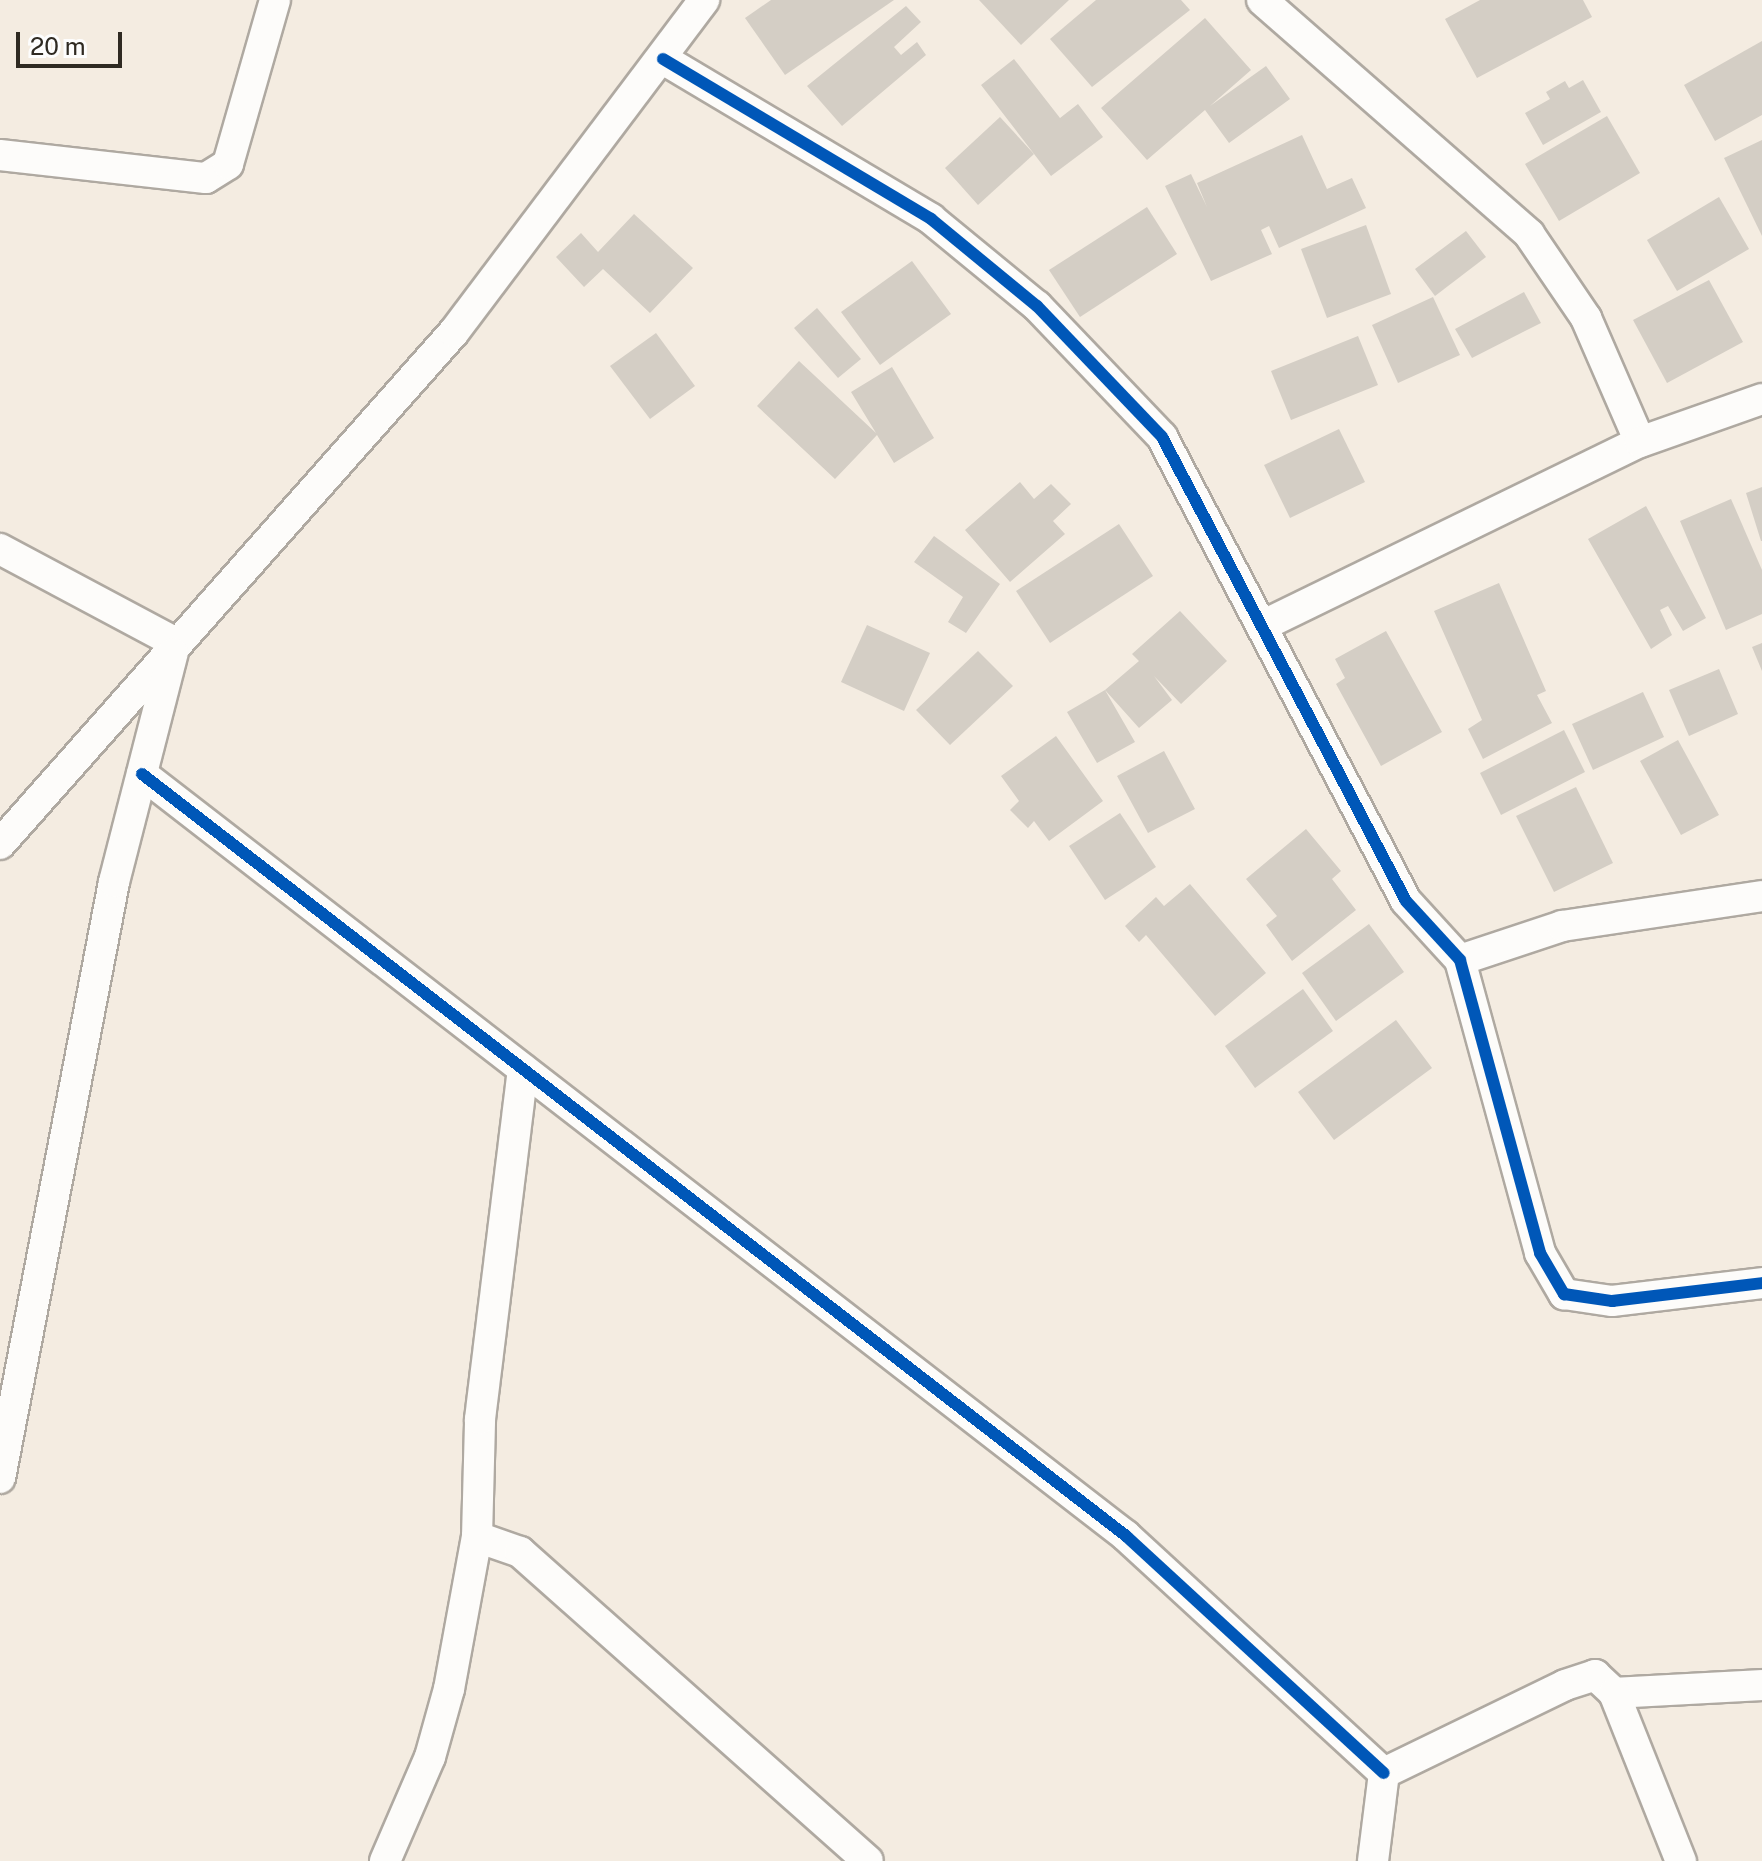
<!DOCTYPE html>
<style>
body{margin:0}
#map{position:relative;width:1762px;height:1861px;overflow:hidden;background:#f4ece1;font-family:"Public Sans",sans-serif}
div>[style]{position:absolute}
.building>*{inset:0;background:#d4cec5}
.roads{filter:drop-shadow(2px 0 #afa9a1) drop-shadow(-2px 0 #afa9a1) drop-shadow(0 2px #afa9a1) drop-shadow(0 -2px #afa9a1)}
.minor>*{height:30px;margin:-15px;padding:0 15px;transform-origin:15px;border-radius:15px;background:#fdfcfa}
.cycleway>*{height:12px;margin:-6px;padding:0 6px;transform-origin:6px;border-radius:6px;background:#0057b8}
span{translate:-50% -50%;white-space:nowrap;text-align:center;line-height:1.15;-webkit-text-stroke:6px #fdfdfd;paint-order:stroke}
.scale{position:absolute;left:16px;top:32px;width:106px;height:36px;box-sizing:border-box;border:4px solid #2f2a22;border-top:0;padding-left:10px;font-size:24px;line-height:28px;white-space:nowrap;color:#2f2a22;-webkit-text-stroke:6px #fdfdfd;paint-order:stroke}
</style>
<div id="map">
<div class="building">
<i style="clip-path:polygon(771px 0,894px 0,785px 75px,745px 18px)"></i>
<i style="clip-path:polygon(979px 0,1069px 0,1021px 45px)"></i>
<i style="clip-path:polygon(1096px 0,1181px 0,1190px 10px,1092px 87px,1050px 39px)"></i>
<i style="clip-path:polygon(1480px 0,1583px 0,1592px 17px,1477px 78px,1445px 19px)"></i>
<i style="clip-path:polygon(906px 6px,921px 22px,894px 47px,901px 55px,917px 42px,926px 55px,842px 126px,807px 86px)"></i>
<i style="clip-path:polygon(1205px 18px,1251px 70px,1210px 106px,1266px 66px,1290px 99px,1229px 143px,1205px 110px,1147px 160px,1101px 108px)"></i>
<i style="clip-path:polygon(1762px 41px,1762px 115px,1715px 141px,1684px 85px)"></i>
<i style="clip-path:polygon(1014px 59px,1060px 118px,1078px 104px,1103px 137px,1051px 176px,981px 85px)"></i>
<i style="clip-path:polygon(1583px 80px,1601px 112px,1543px 145px,1525px 113px,1550px 99px,1546px 92px,1565px 81px,1569px 88px)"></i>
<i style="clip-path:polygon(1607px 116px,1640px 173px,1559px 221px,1525px 164px)"></i>
<i style="clip-path:polygon(1000px 117px,1034px 154px,978px 205px,945px 168px)"></i>
<i style="clip-path:polygon(1302px 135px,1327px 189px,1352px 178px,1366px 208px,1279px 248px,1269px 226px,1261px 230px,1272px 254px,1211px 281px,1165px 186px,1191px 174px,1207px 207px,1197px 183px)"></i>
<i style="clip-path:polygon(1762px 140px,1762px 236px,1724px 158px)"></i>
<i style="clip-path:polygon(1719px 197px,1749px 249px,1677px 291px,1647px 240px)"></i>
<i style="clip-path:polygon(1147px 207px,1177px 254px,1080px 317px,1049px 270px)"></i>
<i style="clip-path:polygon(634px 214px,693px 268px,650px 313px,603px 269px,584px 287px,556px 257px,581px 233px,598px 252px)"></i>
<i style="clip-path:polygon(1366px 225px,1391px 294px,1327px 318px,1301px 249px)"></i>
<i style="clip-path:polygon(1466px 231px,1486px 257px,1435px 296px,1415px 269px)"></i>
<i style="clip-path:polygon(912px 261px,951px 314px,880px 365px,841px 312px)"></i>
<i style="clip-path:polygon(1709px 280px,1743px 342px,1667px 383px,1633px 320px)"></i>
<i style="clip-path:polygon(1524px 292px,1541px 323px,1472px 358px,1455px 329px)"></i>
<i style="clip-path:polygon(1433px 297px,1460px 355px,1398px 383px,1372px 325px)"></i>
<i style="clip-path:polygon(817px 308px,861px 359px,838px 378px,794px 328px)"></i>
<i style="clip-path:polygon(656px 333px,695px 386px,650px 419px,610px 366px)"></i>
<i style="clip-path:polygon(1358px 336px,1378px 385px,1291px 420px,1271px 371px)"></i>
<i style="clip-path:polygon(799px 361px,876px 433px,851px 392px,892px 367px,934px 438px,894px 463px,877px 435px,835px 479px,757px 406px)"></i>
<i style="clip-path:polygon(1339px 429px,1365px 482px,1290px 518px,1264px 465px)"></i>
<i style="clip-path:polygon(1020px 482px,1034px 499px,1051px 484px,1071px 504px,1053px 521px,1065px 534px,1010px 582px,965px 530px)"></i>
<i style="clip-path:polygon(1762px 487px,1762px 541px,1761px 541px,1746px 493px)"></i>
<i style="clip-path:polygon(1731px 499px,1762px 570px,1762px 614px,1726px 630px,1680px 521px)"></i>
<i style="clip-path:polygon(1646px 506px,1706px 618px,1683px 631px,1668px 606px,1660px 610px,1672px 635px,1651px 649px,1588px 539px)"></i>
<i style="clip-path:polygon(1119px 524px,1153px 576px,1050px 643px,1016px 591px)"></i>
<i style="clip-path:polygon(934px 536px,1000px 584px,966px 633px,948px 622px,963px 597px,914px 562px)"></i>
<i style="clip-path:polygon(1499px 583px,1546px 691px,1537px 695px,1552px 723px,1483px 759px,1468px 729px,1482px 720px,1434px 611px)"></i>
<i style="clip-path:polygon(1180px 611px,1227px 661px,1181px 704px,1154px 676px,1172px 700px,1139px 728px,1105px 690px,1135px 742px,1097px 763px,1067px 712px,1105px 690px,1139px 661px,1132px 654px)"></i>
<i style="clip-path:polygon(867px 625px,930px 653px,904px 711px,841px 682px)"></i>
<i style="clip-path:polygon(1386px 631px,1442px 732px,1381px 766px,1336px 684px,1345px 678px,1335px 659px)"></i>
<i style="clip-path:polygon(1762px 643px,1762px 671px,1752px 647px)"></i>
<i style="clip-path:polygon(978px 651px,1013px 686px,950px 745px,916px 710px)"></i>
<i style="clip-path:polygon(1719px 669px,1738px 714px,1689px 736px,1669px 690px)"></i>
<i style="clip-path:polygon(1643px 692px,1664px 737px,1593px 770px,1572px 724px)"></i>
<i style="clip-path:polygon(1564px 730px,1585px 772px,1501px 815px,1480px 773px)"></i>
<i style="clip-path:polygon(1056px 736px,1103px 801px,1049px 841px,1034px 821px,1028px 828px,1010px 810px,1019px 801px,1001px 776px)"></i>
<i style="clip-path:polygon(1678px 740px,1719px 815px,1681px 835px,1640px 761px)"></i>
<i style="clip-path:polygon(1164px 751px,1195px 809px,1148px 833px,1117px 776px)"></i>
<i style="clip-path:polygon(1576px 787px,1613px 863px,1554px 892px,1516px 816px)"></i>
<i style="clip-path:polygon(1120px 813px,1156px 867px,1105px 900px,1069px 846px)"></i>
<i style="clip-path:polygon(1306px 829px,1341px 871px,1332px 879px,1356px 910px,1292px 961px,1266px 925px,1277px 916px,1246px 879px)"></i>
<i style="clip-path:polygon(1190px 884px,1266px 973px,1215px 1016px,1146px 935px,1139px 942px,1125px 926px,1156px 897px,1164px 906px)"></i>
<i style="clip-path:polygon(1369px 924px,1404px 972px,1336px 1021px,1302px 973px)"></i>
<i style="clip-path:polygon(1303px 989px,1333px 1031px,1255px 1088px,1225px 1046px)"></i>
<i style="clip-path:polygon(1396px 1020px,1432px 1068px,1334px 1140px,1298px 1092px)"></i>
</div>
<div class="roads">
<div class="minor">
<i style="left:1262px;top:0;width:355px;rotate:41.2deg"></i>
<i style="left:1529px;top:234px;width:102px;rotate:55.8deg"></i>
<i style="left:1586px;top:318px;width:135px;rotate:66.5deg"></i>
<i style="left:663px;top:59px;width:312px;rotate:30.8deg"></i>
<i style="left:931px;top:219px;width:137px;rotate:39.4deg"></i>
<i style="left:1037px;top:306px;width:181px;rotate:46.3deg"></i>
<i style="left:1162px;top:437px;width:524px;rotate:62.26deg"></i>
<i style="left:1406px;top:901px;width:80px;rotate:47.5deg"></i>
<i style="left:1460px;top:960px;width:304px;rotate:74.7deg"></i>
<i style="left:1540px;top:1253px;width:48px;rotate:59.7deg"></i>
<i style="left:1564px;top:1294px;width:49px;rotate:8.3deg"></i>
<i style="left:1612px;top:1301px;width:151px;rotate:-6.8deg"></i>
<i style="left:0;top:155px;width:207px;rotate:6.4deg"></i>
<i style="left:206px;top:178px;width:26px;rotate:-32deg"></i>
<i style="left:228px;top:164px;width:171px;rotate:-74deg"></i>
<i style="left:0;top:549px;width:200px;rotate:28.1deg"></i>
<i style="left:1264px;top:625px;width:418px;rotate:-26deg"></i>
<i style="left:1640px;top:442px;width:129px;rotate:-19.4deg"></i>
<i style="left:142px;top:774px;width:1245px;rotate:37.75deg"></i>
<i style="left:1126px;top:1536px;width:350px;rotate:42.6deg"></i>
<i style="left:0;top:844px;width:684px;rotate:-48.44deg"></i>
<i style="left:454px;top:332px;width:416px;rotate:-53deg"></i>
<i style="left:1460px;top:960px;width:108px;rotate:-18.4deg"></i>
<i style="left:1562px;top:926px;width:202px;rotate:-8.5deg"></i>
<i style="left:0;top:1478px;width:607px;rotate:-79.17deg"></i>
<i style="left:114px;top:882px;width:236px;rotate:-75.6deg"></i>
<i style="left:477px;top:1537px;width:46px;rotate:19.2deg"></i>
<i style="left:520px;top:1552px;width:465px;rotate:41.6deg"></i>
<i style="left:1614px;top:1693px;width:148px;rotate:-3.1deg"></i>
<i style="left:1384px;top:1773px;width:201px;rotate:-25.9deg"></i>
<i style="left:1565px;top:1685px;width:32px;rotate:-18deg"></i>
<i style="left:1595px;top:1675px;width:26px;rotate:43deg"></i>
<i style="left:1614px;top:1693px;width:181px;rotate:68.3deg"></i>
<i style="left:385px;top:1861px;width:113px;rotate:-66.6deg"></i>
<i style="left:430px;top:1757px;width:71px;rotate:-74.4deg"></i>
<i style="left:449px;top:1689px;width:155px;rotate:-79.6deg"></i>
<i style="left:477px;top:1537px;width:118px;rotate:-88.5deg"></i>
<i style="left:480px;top:1419px;width:352px;rotate:-83deg"></i>
<i style="left:1373px;top:1861px;width:89px;rotate:-82.9deg"></i>
</div>
</div>
<div class="cycleway">
<i style="left:663px;top:59px;width:312px;rotate:30.8deg"></i>
<i style="left:931px;top:219px;width:137px;rotate:39.4deg"></i>
<i style="left:1037px;top:306px;width:181px;rotate:46.3deg"></i>
<i style="left:1162px;top:437px;width:524px;rotate:62.26deg"></i>
<i style="left:1406px;top:901px;width:80px;rotate:47.5deg"></i>
<i style="left:1460px;top:960px;width:304px;rotate:74.7deg"></i>
<i style="left:1540px;top:1253px;width:48px;rotate:59.7deg"></i>
<i style="left:1564px;top:1294px;width:49px;rotate:8.3deg"></i>
<i style="left:1612px;top:1301px;width:151px;rotate:-6.8deg"></i>
<i style="left:142px;top:774px;width:1245px;rotate:37.75deg"></i>
<i style="left:1126px;top:1536px;width:350px;rotate:42.6deg"></i>
</div>
<div class="scale">20 m</div>
</div>
